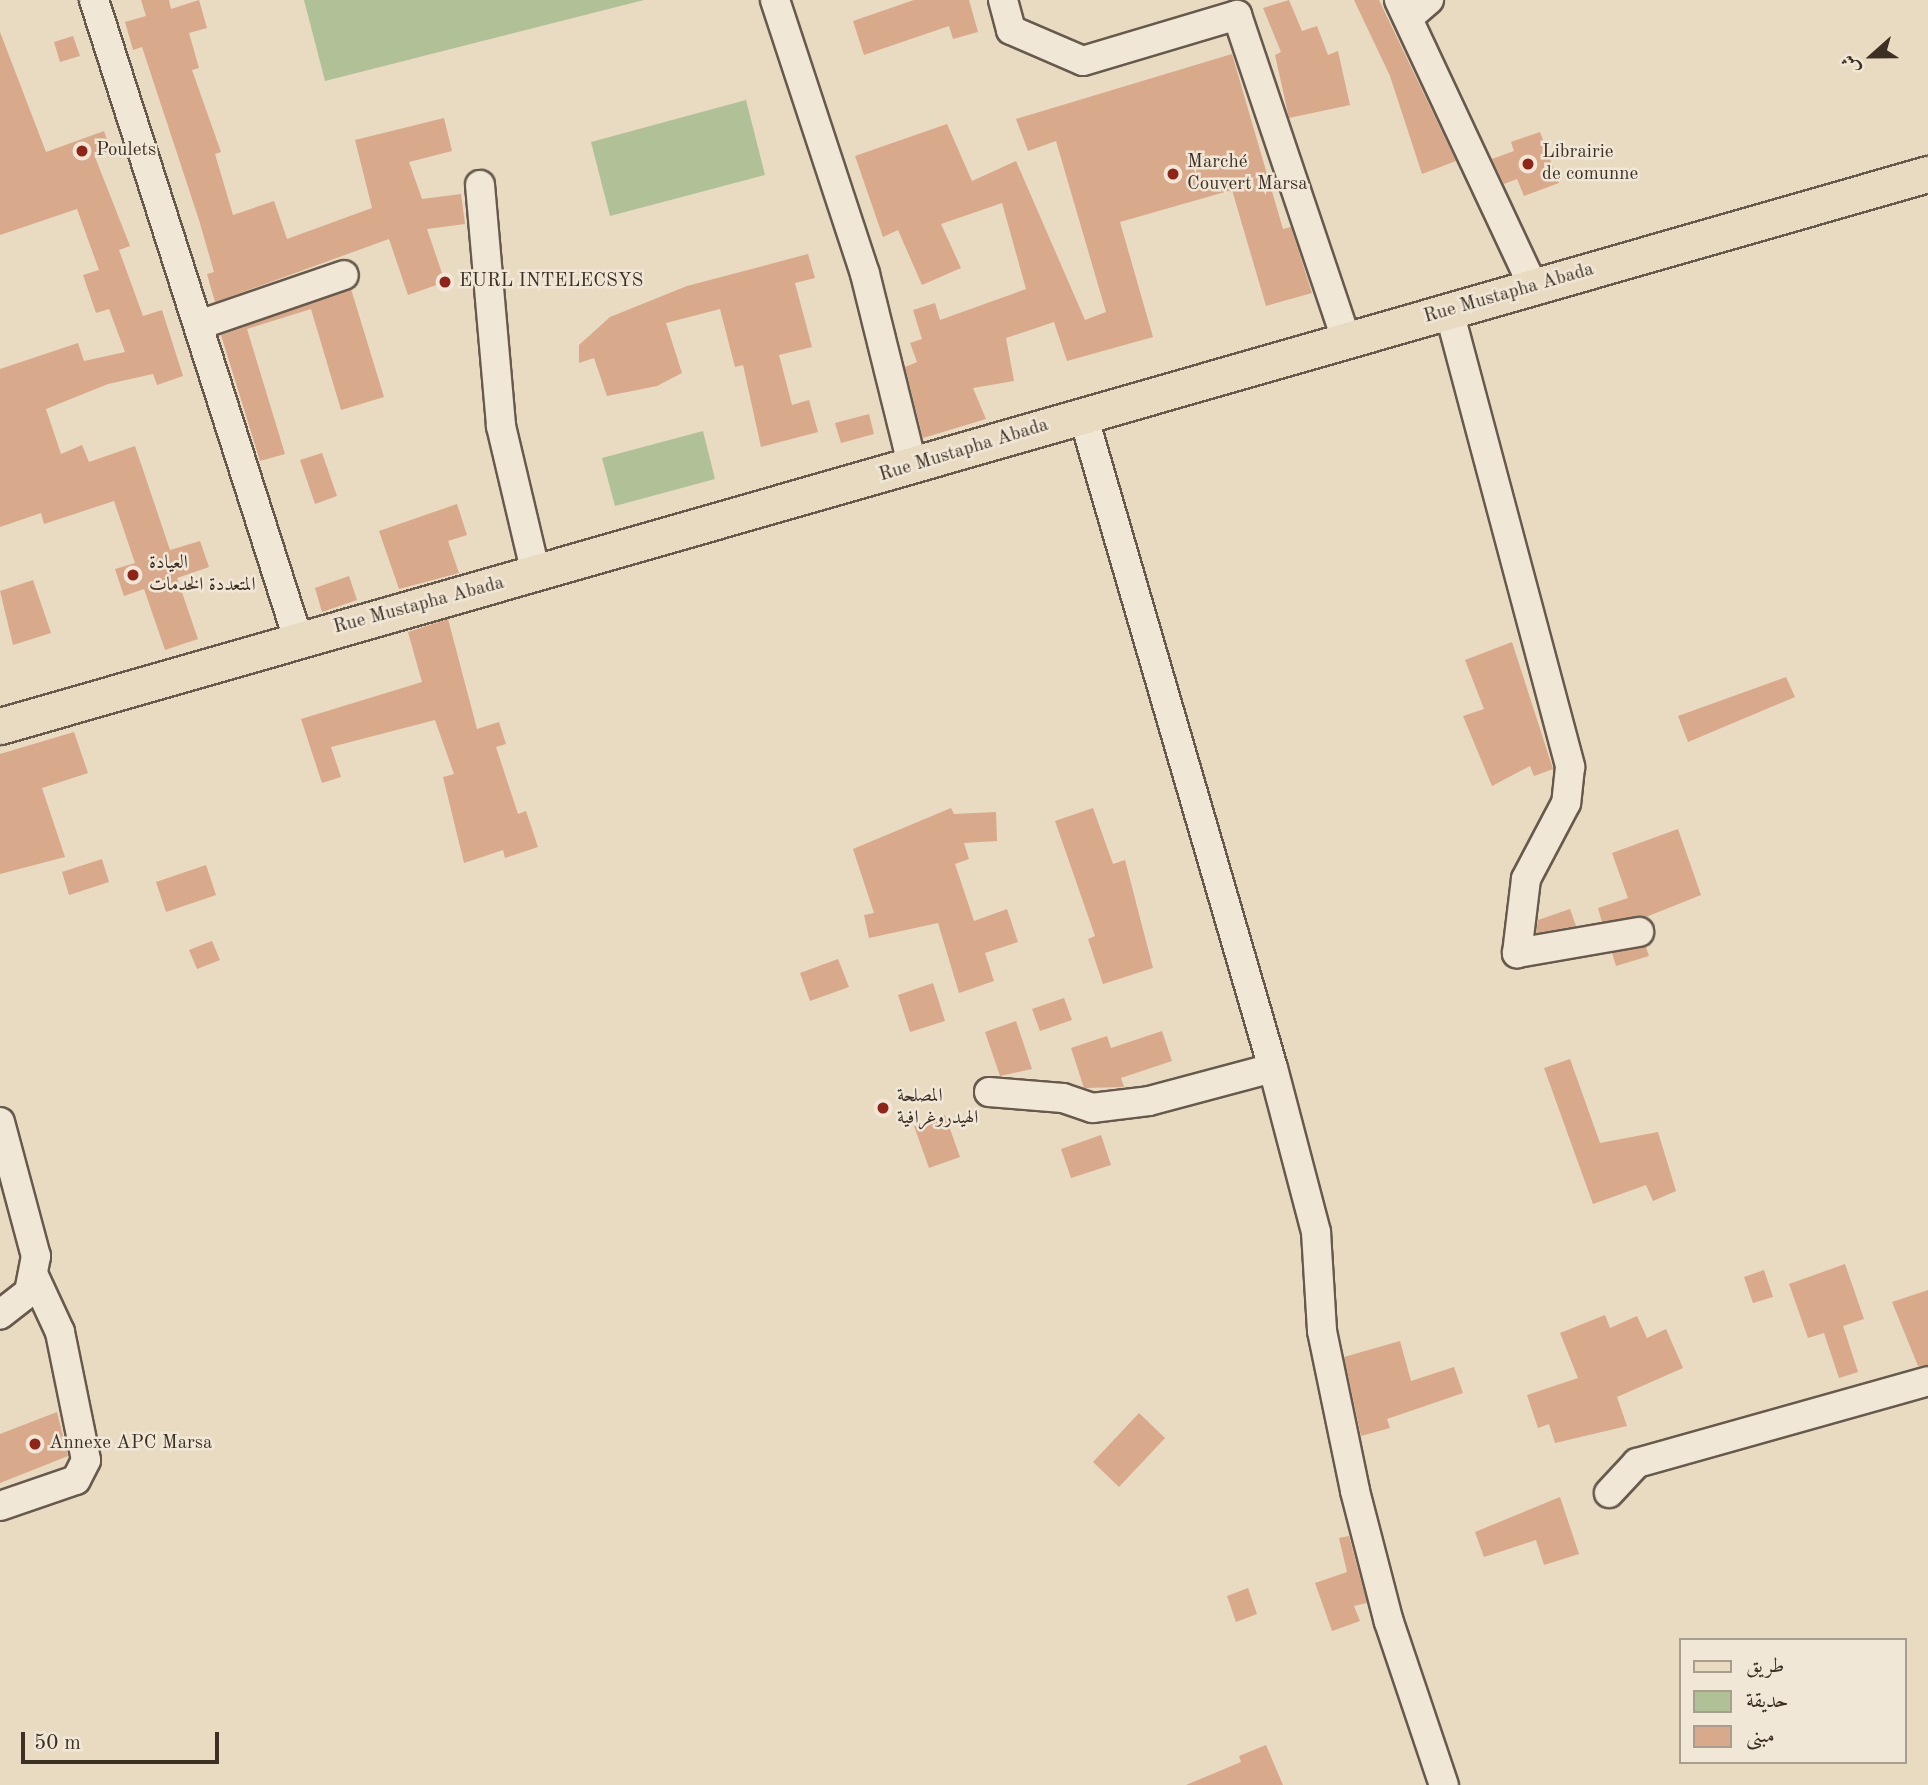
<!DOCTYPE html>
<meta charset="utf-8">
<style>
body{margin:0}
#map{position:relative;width:1928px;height:1785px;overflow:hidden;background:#e9dac2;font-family:"Old Standard TT",Amiri,serif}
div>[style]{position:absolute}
.green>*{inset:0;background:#b1c197}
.building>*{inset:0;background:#d9a98b}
.roads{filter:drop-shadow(2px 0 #675a4c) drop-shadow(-2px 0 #675a4c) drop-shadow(0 2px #675a4c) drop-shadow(0 -2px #675a4c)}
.minor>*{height:28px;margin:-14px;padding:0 14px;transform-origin:14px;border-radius:14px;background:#f1e7d7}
.major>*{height:35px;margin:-17.5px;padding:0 17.5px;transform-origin:17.5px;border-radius:17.5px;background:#e9dac2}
.dots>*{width:19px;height:19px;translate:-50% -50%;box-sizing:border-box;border:4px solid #f1e7d7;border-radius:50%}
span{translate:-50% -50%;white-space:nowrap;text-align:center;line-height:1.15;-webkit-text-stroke:5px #f1e7d7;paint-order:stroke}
.poi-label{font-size:19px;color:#3c2f24}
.left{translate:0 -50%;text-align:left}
.street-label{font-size:19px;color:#3c2f24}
.legend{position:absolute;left:1679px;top:1638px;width:228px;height:126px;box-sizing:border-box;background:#f1e7d7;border:2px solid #a99d8f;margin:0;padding:9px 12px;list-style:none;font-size:21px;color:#3c2f24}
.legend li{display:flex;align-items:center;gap:14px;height:35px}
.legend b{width:35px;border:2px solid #a99d8f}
.north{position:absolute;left:1837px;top:21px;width:70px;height:70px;-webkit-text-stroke:5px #f1e7d7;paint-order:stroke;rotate:249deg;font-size:19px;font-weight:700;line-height:28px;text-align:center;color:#3c2f24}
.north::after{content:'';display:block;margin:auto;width:24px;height:32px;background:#3c2f24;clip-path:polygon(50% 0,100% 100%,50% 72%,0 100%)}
.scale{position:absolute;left:21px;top:1732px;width:198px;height:32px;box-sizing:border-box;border:4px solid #3c2f24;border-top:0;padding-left:9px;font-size:21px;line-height:24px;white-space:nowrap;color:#3c2f24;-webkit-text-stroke:5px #f1e7d7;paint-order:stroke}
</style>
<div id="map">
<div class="green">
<i style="clip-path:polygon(304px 0,644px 0,325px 81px)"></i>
<i style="clip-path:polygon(746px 100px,765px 175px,610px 216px,591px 142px)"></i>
<i style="clip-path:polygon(703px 431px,715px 479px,615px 506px,602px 458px)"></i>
</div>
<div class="building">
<i style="clip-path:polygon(141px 0,169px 0,171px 9px,199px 0,207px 28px,189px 33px,199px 68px,192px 70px,221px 152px,215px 154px,233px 215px,274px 201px,287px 239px,372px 208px,355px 140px,444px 118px,452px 151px,409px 162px,422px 199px,461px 194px,465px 224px,427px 229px,445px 282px,408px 295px,389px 239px,215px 302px,207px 274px,214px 272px,199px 220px,142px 47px,133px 50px,125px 22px,146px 16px)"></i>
<i style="clip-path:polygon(914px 0,969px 0,978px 32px,953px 39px,949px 26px,864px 55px,853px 21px)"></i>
<i style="clip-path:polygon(1289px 0,1302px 31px,1317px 26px,1328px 55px,1338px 51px,1350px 105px,1289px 118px,1275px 55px,1281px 52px,1263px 8px)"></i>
<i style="clip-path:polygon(1354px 0,1379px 0,1456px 161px,1422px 174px,1390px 76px)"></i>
<i style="clip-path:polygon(0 32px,46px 152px,104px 131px,111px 151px,95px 157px,130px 246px,119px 250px,143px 316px,162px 310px,183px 376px,157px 385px,153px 374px,108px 384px,46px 409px,61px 454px,82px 445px,89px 462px,135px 446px,170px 550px,200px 541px,209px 567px,177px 578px,198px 639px,165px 650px,144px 589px,124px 596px,115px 569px,135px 563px,114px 501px,44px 524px,41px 513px,0 527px,0 369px,78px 343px,84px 361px,125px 352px,109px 309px,96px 313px,83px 275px,99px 270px,77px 209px,0 235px)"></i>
<i style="clip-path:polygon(73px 36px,80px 56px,60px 62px,54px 42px)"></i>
<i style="clip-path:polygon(1232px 54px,1283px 229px,1291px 227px,1312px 293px,1266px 306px,1232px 190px,1120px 222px,1153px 337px,1067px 361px,1054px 322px,1006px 338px,1014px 381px,973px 388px,986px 419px,923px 438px,905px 367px,917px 362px,910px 343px,922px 339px,913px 310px,935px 303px,940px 320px,1026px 289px,1002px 203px,941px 224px,961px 268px,922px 285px,898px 230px,883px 237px,855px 156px,947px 124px,972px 181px,1016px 161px,1085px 320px,1106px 312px,1056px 141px,1028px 151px,1016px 119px)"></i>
<i style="clip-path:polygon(1540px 132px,1559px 183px,1524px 196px,1517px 179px,1504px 184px,1492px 159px,1514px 151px,1511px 142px)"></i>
<i style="clip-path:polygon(808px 254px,815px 278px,795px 283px,812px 347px,779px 355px,792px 405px,809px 400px,818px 432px,761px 447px,743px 365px,735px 367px,720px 309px,666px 323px,682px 373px,657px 386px,607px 396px,594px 358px,579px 363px,579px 345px,610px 317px,687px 286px)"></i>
<i style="clip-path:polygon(351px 289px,384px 397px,341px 410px,311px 309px,247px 329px,285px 454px,260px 461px,221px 335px)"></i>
<i style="clip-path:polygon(869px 414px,874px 434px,841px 443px,835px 423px)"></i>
<i style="clip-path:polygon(322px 453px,337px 496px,315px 504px,300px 460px)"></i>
<i style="clip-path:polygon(457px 504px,467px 535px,448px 541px,459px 573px,399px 589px,379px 531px)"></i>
<i style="clip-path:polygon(349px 576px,357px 600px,322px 612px,315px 588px)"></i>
<i style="clip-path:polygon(33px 580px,51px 633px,13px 645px,0 591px)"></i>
<i style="clip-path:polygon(448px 619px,477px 729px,499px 722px,506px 744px,496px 747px,518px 814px,526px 811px,538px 847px,505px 858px,503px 850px,464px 863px,443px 777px,454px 774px,435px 720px,331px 747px,341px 777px,322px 783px,301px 719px,422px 682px,408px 632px)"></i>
<i style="clip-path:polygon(1512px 642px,1553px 769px,1534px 776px,1530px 766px,1492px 786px,1463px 716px,1484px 709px,1465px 660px)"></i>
<i style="clip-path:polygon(1786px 677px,1795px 697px,1688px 742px,1678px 716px)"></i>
<i style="clip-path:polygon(74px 732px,88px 773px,42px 788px,65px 857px,0 874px,0 754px)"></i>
<i style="clip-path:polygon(951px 808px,954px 814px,996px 812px,997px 841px,964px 843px,969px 859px,955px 864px,974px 921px,1007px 909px,1018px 942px,985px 953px,994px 981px,959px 993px,938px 923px,869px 938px,864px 915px,874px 913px,853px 849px)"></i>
<i style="clip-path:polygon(1093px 808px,1113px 864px,1125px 860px,1153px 968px,1103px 984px,1088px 939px,1095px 936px,1055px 821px)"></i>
<i style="clip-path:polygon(1678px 829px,1701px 895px,1646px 917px,1602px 922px,1598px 908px,1628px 898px,1612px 853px)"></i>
<i style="clip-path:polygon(102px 859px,109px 882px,69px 895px,62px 872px)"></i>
<i style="clip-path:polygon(206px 865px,216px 895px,166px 912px,156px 882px)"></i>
<i style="clip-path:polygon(1570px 909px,1576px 926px,1536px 933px,1538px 920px)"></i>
<i style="clip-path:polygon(212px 941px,220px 960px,197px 969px,189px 950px)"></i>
<i style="clip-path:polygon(1646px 947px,1649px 956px,1616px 966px,1612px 953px)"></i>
<i style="clip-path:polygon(838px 959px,849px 987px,810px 1001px,800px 973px)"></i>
<i style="clip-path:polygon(933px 983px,945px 1021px,910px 1032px,898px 995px)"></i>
<i style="clip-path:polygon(1064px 998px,1072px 1020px,1040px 1031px,1032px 1009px)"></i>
<i style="clip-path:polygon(1016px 1021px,1032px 1069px,1000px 1076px,985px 1032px)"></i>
<i style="clip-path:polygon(1162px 1031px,1172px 1061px,1121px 1078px,1124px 1087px,1084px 1088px,1071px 1048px,1107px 1036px,1111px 1048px)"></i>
<i style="clip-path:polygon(1570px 1059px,1600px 1143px,1658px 1132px,1676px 1191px,1653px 1201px,1646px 1185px,1593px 1204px,1544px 1068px)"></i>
<i style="clip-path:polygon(945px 1115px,960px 1157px,929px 1168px,914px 1126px)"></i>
<i style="clip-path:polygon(1101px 1135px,1111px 1165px,1071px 1178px,1061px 1149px)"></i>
<i style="clip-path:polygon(1845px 1264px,1864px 1319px,1843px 1326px,1858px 1372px,1839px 1378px,1824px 1333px,1808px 1338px,1789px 1284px)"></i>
<i style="clip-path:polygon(1764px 1270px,1773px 1297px,1753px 1303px,1744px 1277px)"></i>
<i style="clip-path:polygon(1928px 1290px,1928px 1365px,1918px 1366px,1892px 1302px)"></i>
<i style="clip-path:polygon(1605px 1315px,1610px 1328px,1637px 1316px,1647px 1338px,1666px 1329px,1683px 1368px,1617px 1397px,1627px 1426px,1555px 1443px,1549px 1424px,1538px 1428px,1527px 1395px,1578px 1378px,1560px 1333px)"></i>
<i style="clip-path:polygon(1400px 1341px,1411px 1381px,1454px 1367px,1463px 1393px,1387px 1419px,1390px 1428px,1361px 1436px,1344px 1357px)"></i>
<i style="clip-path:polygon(57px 1412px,68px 1456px,0 1483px,0 1434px)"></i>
<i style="clip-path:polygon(1139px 1413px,1165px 1438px,1119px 1487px,1093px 1462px)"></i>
<i style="clip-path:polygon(1560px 1497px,1579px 1554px,1544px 1565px,1536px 1540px,1484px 1557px,1475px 1532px)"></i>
<i style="clip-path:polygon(1349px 1536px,1367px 1603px,1354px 1606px,1360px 1621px,1332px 1631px,1315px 1583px,1347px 1572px,1339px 1538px)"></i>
<i style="clip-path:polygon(1248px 1588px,1257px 1614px,1236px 1622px,1227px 1596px)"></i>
<i style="clip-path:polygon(1266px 1745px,1283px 1785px,1186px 1785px,1241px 1762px,1239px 1756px)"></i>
</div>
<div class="roads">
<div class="minor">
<i style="left:94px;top:0;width:671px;rotate:72.29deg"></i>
<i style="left:775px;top:0;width:288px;rotate:71.8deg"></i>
<i style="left:865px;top:274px;width:200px;rotate:76.1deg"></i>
<i style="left:1003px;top:0;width:31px;rotate:75deg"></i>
<i style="left:1011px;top:30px;width:78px;rotate:23.3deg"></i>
<i style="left:1083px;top:61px;width:161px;rotate:-16.6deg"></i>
<i style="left:1237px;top:15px;width:342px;rotate:71.4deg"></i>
<i style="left:1399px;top:0;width:318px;rotate:64.9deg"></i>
<i style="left:1408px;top:18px;width:28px;rotate:-41deg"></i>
<i style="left:480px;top:185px;width:242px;rotate:85deg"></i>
<i style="left:501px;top:426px;width:152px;rotate:76.7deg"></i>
<i style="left:1449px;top:311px;width:472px;rotate:75.1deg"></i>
<i style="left:1570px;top:767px;width:36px;rotate:96deg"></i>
<i style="left:1566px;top:803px;width:86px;rotate:117.8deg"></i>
<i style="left:1526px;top:879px;width:75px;rotate:96.9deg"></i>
<i style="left:1517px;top:953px;width:124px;rotate:-9.8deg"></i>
<i style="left:199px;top:325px;width:153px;rotate:-19deg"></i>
<i style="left:1083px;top:415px;width:680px;rotate:73.78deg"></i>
<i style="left:1273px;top:1068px;width:170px;rotate:75.3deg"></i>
<i style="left:1316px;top:1232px;width:99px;rotate:86.5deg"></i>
<i style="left:1322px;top:1331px;width:163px;rotate:78.3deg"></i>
<i style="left:1355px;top:1491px;width:135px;rotate:75.5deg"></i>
<i style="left:1389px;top:1622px;width:172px;rotate:71.4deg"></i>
<i style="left:989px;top:1092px;width:74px;rotate:4.6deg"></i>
<i style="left:1063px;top:1098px;width:31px;rotate:19deg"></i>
<i style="left:1092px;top:1108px;width:57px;rotate:-7deg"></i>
<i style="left:1149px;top:1101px;width:128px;rotate:-14.9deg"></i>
<i style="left:0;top:1122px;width:139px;rotate:75deg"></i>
<i style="left:36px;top:1256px;width:37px;rotate:101deg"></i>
<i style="left:29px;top:1292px;width:37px;rotate:142deg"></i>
<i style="left:1609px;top:1493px;width:41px;rotate:-47deg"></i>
<i style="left:1637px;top:1463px;width:302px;rotate:-15.7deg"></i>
<i style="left:0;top:1506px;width:80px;rotate:-18.9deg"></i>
<i style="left:76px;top:1480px;width:22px;rotate:-63deg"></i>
<i style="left:86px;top:1460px;width:131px;rotate:-101.5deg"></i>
<i style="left:60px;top:1332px;width:62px;rotate:-114.9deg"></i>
</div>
<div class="major">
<i style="left:0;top:726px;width:2005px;rotate:-15.98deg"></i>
</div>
</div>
<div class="dots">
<i style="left:82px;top:151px;background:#8f2418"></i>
<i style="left:1528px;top:164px;background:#8f2418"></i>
<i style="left:1173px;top:174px;background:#8f2418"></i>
<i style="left:445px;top:282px;background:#8f2418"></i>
<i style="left:133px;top:575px;background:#8f2418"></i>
<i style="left:883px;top:1108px;background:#8f2418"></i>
<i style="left:35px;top:1444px;background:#8f2418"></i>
</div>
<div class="poi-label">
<span class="left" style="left:96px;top:151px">Poulets</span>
<span class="left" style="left:1542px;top:164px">Librairie<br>de comunne</span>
<span class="left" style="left:1187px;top:174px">Marché<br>Couvert Marsa</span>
<span class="left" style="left:459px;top:282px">EURL INTELECSYS</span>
<span class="left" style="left:149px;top:575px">العيادة<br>المتعددة الخدمات</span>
<span class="left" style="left:897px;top:1108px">المصلحة<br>الهيدروغرافية</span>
<span class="left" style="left:49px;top:1444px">Annexe APC Marsa</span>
</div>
<div class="street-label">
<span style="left:1509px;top:294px;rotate:-16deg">Rue Mustapha Abada</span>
<span style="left:964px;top:451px;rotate:-17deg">Rue Mustapha Abada</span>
<span style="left:419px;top:606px;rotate:-15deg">Rue Mustapha Abada</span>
</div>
<ul class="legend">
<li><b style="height:9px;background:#e9dac2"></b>طريق</li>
<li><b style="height:19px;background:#b1c197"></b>حديقة</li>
<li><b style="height:19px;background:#d9a98b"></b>مبنى</li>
</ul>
<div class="north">ش</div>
<div class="scale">50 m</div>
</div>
